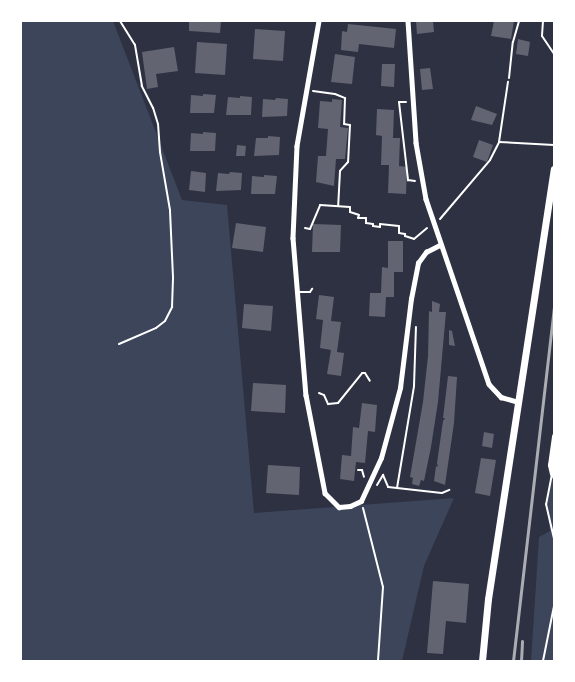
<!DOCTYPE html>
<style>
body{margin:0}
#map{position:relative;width:575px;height:682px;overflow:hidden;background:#2d3142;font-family:Mulish,sans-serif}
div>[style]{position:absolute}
.green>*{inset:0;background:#3c4559}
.building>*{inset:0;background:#626471}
.path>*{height:2px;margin:-1px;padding:0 1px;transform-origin:1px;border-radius:1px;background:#fff}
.service>*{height:2px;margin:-1px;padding:0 1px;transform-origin:1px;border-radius:1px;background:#fff}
.minor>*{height:4.5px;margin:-2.25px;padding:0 2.25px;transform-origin:2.25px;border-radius:2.25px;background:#fff}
.primary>*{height:7px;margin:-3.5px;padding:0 3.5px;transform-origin:3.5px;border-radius:3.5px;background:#fff}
.rail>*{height:3px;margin:-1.5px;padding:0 1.5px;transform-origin:1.5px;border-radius:1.5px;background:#abadb3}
span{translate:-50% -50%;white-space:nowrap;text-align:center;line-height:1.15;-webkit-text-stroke:4px #fff;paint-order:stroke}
.frame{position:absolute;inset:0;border:22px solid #fff;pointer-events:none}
</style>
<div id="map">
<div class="green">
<i style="clip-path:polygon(21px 21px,113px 21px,182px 200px,227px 205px,254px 513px,454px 498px,424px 566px,402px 661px,21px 661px)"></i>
<i style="clip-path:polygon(554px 436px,554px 661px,531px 661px,539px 537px,550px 531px,546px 504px,552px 474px,550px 465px)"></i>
</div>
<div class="building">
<i style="clip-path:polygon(189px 21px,221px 21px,220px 33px,189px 31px)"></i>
<i style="clip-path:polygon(416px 21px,433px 21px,434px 32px,417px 34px)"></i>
<i style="clip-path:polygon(494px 21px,514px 21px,511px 39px,491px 36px)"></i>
<i style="clip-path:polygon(348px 24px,396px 29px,394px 48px,359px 44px,358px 52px,341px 50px,342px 31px,347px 32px)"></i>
<i style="clip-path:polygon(255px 29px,285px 31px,283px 61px,253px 59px)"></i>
<i style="clip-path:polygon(518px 39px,530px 42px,528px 56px,516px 54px)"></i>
<i style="clip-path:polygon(197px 42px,227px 44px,225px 75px,195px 73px)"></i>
<i style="clip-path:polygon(174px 47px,178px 71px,156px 74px,158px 87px,147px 89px,142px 52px)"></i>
<i style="clip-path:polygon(335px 54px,355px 57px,352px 84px,331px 82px)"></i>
<i style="clip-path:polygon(382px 64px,395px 64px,394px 87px,381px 86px)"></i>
<i style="clip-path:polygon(430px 68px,433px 89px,422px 90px,420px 69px)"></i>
<i style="clip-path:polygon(203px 94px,216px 95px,214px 113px,190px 113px,191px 95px,203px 96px)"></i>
<i style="clip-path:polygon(240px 96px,252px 97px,251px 115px,226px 115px,228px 97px,240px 98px)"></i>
<i style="clip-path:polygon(276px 98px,288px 99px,287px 116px,262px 117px,263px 99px,275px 100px)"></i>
<i style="clip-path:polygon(332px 99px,342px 100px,340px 127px,348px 128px,345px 159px,336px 159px,334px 186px,316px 182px,318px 156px,326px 156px,328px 129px,318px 128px,320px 101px,332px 102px)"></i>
<i style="clip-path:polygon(476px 106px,497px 114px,492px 125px,471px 120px)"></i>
<i style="clip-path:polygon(377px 109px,394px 110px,393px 138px,400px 138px,399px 166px,407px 167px,406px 194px,388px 193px,389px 165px,381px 165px,382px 136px,376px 135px)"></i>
<i style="clip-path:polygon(203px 132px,216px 133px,215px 151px,190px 151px,191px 133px,203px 134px)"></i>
<i style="clip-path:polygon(268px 136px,280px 137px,279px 155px,254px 156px,256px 138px,268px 138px)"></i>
<i style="clip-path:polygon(479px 140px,493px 145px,487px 162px,473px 157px)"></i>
<i style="clip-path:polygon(237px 145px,246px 146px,245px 156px,236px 156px)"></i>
<i style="clip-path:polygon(191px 171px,206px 173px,205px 192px,189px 190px)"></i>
<i style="clip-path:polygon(230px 172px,242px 173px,241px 190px,216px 191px,218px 173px,229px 174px)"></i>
<i style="clip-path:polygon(264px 175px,277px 176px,275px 194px,251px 194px,252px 176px,264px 177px)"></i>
<i style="clip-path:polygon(236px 223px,266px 227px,263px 252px,232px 248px)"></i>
<i style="clip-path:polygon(313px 224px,341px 225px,340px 252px,312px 252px)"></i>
<i style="clip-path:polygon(388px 241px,403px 241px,403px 272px,394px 272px,394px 297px,386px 297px,385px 317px,369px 316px,370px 293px,381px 293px,382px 267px,388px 268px)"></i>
<i style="clip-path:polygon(319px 295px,334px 297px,331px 321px,341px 322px,337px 352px,344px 353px,341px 376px,327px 374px,331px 350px,320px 348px,323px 320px,316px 319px)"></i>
<i style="clip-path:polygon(432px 301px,440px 304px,439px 312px,446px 312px,438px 402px,431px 447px,424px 481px,421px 480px,419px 486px,412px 484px,413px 478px,410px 477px,423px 402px,428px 356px,429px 311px,432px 312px)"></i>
<i style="clip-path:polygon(244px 304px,273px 306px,271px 331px,242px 328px)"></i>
<i style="clip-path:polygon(449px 330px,452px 331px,455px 346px,449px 345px)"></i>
<i style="clip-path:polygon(448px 376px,457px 377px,454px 423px,445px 485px,434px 481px,436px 466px,438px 467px,437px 463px,443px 421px,445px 418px,443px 418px)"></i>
<i style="clip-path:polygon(253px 383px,286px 385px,285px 413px,251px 411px)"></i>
<i style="clip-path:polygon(362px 403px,377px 405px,375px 432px,368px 431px,365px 463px,356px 462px,354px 481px,340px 479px,342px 455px,351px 456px,353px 427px,359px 428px)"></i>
<i style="clip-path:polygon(484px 432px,494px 434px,492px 448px,482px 446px)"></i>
<i style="clip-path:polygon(481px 458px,496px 460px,490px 496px,475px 493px)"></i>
<i style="clip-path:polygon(268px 465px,300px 467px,299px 495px,266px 493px)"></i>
<i style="clip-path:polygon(433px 581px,469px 584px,466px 623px,446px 621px,443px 654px,427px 653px)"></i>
</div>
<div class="path">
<i style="left:313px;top:91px;width:22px;rotate:8deg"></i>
<i style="left:335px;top:94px;width:11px;rotate:22deg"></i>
<i style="left:345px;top:98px;width:26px;rotate:92deg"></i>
<i style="left:344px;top:124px;width:6px;rotate:9deg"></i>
<i style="left:350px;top:125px;width:37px;rotate:93deg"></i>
<i style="left:348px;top:162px;width:12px;rotate:132deg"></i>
<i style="left:340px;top:171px;width:35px;rotate:93deg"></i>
<i style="left:406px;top:102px;width:7px;rotate:180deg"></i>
<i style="left:399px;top:102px;width:79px;rotate:83.4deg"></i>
<i style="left:408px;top:180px;width:7px;rotate:8deg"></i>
<i style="left:499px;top:142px;width:55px;rotate:3.1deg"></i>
<i style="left:440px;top:219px;width:77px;rotate:-49.7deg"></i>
<i style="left:490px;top:160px;width:20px;rotate:-63deg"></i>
<i style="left:499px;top:142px;width:61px;rotate:-81.5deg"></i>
<i style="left:305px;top:228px;width:5px;rotate:11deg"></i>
<i style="left:310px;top:229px;width:26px;rotate:-67deg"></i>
<i style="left:320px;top:205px;width:30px;rotate:4deg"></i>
<i style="left:350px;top:207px;width:5px;rotate:90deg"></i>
<i style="left:350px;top:212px;width:9px;rotate:18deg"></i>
<i style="left:359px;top:215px;width:3px;rotate:108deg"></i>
<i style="left:358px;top:218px;width:8px"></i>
<i style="left:366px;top:218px;width:5px;rotate:90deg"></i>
<i style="left:366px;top:223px;width:7px;rotate:8deg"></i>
<i style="left:373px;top:224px;width:2px;rotate:90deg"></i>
<i style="left:373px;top:226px;width:7px;rotate:8deg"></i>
<i style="left:380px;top:227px;width:3px;rotate:-90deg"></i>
<i style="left:380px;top:224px;width:19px;rotate:6deg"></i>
<i style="left:399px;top:226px;width:7px;rotate:90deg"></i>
<i style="left:399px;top:233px;width:6px;rotate:9deg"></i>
<i style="left:405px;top:234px;width:2px;rotate:90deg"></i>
<i style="left:405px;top:236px;width:9px;rotate:18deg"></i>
<i style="left:414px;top:239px;width:17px;rotate:-40deg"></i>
<i style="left:119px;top:344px;width:40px;rotate:-23.4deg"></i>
<i style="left:156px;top:328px;width:11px;rotate:-38deg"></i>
<i style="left:165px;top:321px;width:16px;rotate:-63deg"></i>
<i style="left:172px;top:307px;width:30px;rotate:-88deg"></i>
<i style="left:173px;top:277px;width:67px;rotate:-92.6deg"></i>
<i style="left:170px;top:210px;width:59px;rotate:-99.8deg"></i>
<i style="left:160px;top:152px;width:28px;rotate:-94deg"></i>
<i style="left:158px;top:124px;width:17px;rotate:-107deg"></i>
<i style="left:153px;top:108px;width:25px;rotate:-117deg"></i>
<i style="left:142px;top:86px;width:42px;rotate:-99.7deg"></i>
<i style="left:135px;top:45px;width:28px;rotate:-122deg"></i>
<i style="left:319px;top:393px;width:5px;rotate:22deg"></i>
<i style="left:324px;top:395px;width:10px;rotate:66deg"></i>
<i style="left:328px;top:404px;width:10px;rotate:-6deg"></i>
<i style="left:338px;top:403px;width:38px;rotate:-51deg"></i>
<i style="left:362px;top:373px;width:3px"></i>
<i style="left:365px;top:373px;width:9px;rotate:58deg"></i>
<i style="left:358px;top:470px;width:4px"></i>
<i style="left:362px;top:470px;width:7px;rotate:74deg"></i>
<i style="left:383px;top:475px;width:13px;rotate:67deg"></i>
<i style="left:388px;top:487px;width:54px;rotate:6.3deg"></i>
<i style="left:442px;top:493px;width:8px;rotate:-23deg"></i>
<i style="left:377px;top:485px;width:12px;rotate:-59deg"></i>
<i style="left:397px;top:488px;width:103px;rotate:-80.5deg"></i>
<i style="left:414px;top:386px;width:59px;rotate:-88.1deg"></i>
<i style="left:363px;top:508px;width:81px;rotate:75.8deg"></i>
<i style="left:383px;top:587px;width:74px;rotate:93.9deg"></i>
</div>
<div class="service">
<i style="left:543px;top:21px;width:15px;rotate:94deg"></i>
<i style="left:542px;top:36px;width:22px;rotate:56deg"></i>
<i style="left:509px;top:78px;width:36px;rotate:-84deg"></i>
<i style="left:513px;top:42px;width:22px;rotate:-74deg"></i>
<i style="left:299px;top:292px;width:11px"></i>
<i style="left:310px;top:292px;width:4px;rotate:-56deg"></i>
<i style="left:552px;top:474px;width:31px;rotate:101deg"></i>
<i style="left:546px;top:504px;width:37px;rotate:77deg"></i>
<i style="left:552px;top:474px;width:5px;rotate:68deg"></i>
<i style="left:543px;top:661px;width:56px;rotate:-78.7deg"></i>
</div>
<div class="minor">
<i style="left:319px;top:21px;width:127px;rotate:100deg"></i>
<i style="left:297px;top:146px;width:92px;rotate:92.5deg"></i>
<i style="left:293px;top:238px;width:158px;rotate:85.3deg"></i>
<i style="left:306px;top:395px;width:100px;rotate:79deg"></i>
<i style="left:325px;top:493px;width:20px;rotate:45deg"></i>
<i style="left:339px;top:507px;width:11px;rotate:-5deg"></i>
<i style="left:350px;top:506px;width:12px;rotate:-24deg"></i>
<i style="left:361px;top:501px;width:47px;rotate:-65.1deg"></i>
<i style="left:381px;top:458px;width:73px;rotate:-74.8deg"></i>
<i style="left:400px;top:388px;width:90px;rotate:-83deg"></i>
<i style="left:411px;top:299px;width:37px;rotate:-79deg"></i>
<i style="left:418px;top:263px;width:14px;rotate:-54deg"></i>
<i style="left:426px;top:252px;width:16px;rotate:-27deg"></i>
<i style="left:408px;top:21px;width:122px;rotate:86.2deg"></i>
<i style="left:416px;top:143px;width:57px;rotate:79.9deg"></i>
<i style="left:426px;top:199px;width:195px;rotate:71.2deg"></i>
<i style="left:489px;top:384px;width:18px;rotate:47deg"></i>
<i style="left:501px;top:397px;width:18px;rotate:16deg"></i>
<i style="left:552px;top:474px;width:9px;rotate:-103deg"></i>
<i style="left:550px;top:465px;width:29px;rotate:-82deg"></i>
</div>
<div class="primary">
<i style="left:482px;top:661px;width:62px;rotate:-84.5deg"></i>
<i style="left:488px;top:599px;width:435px;rotate:-81.3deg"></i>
</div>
<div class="rail">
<i style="left:513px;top:661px;width:356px;rotate:-83.4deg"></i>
<i style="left:521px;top:661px;width:20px;rotate:-87deg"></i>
</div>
<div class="frame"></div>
</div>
